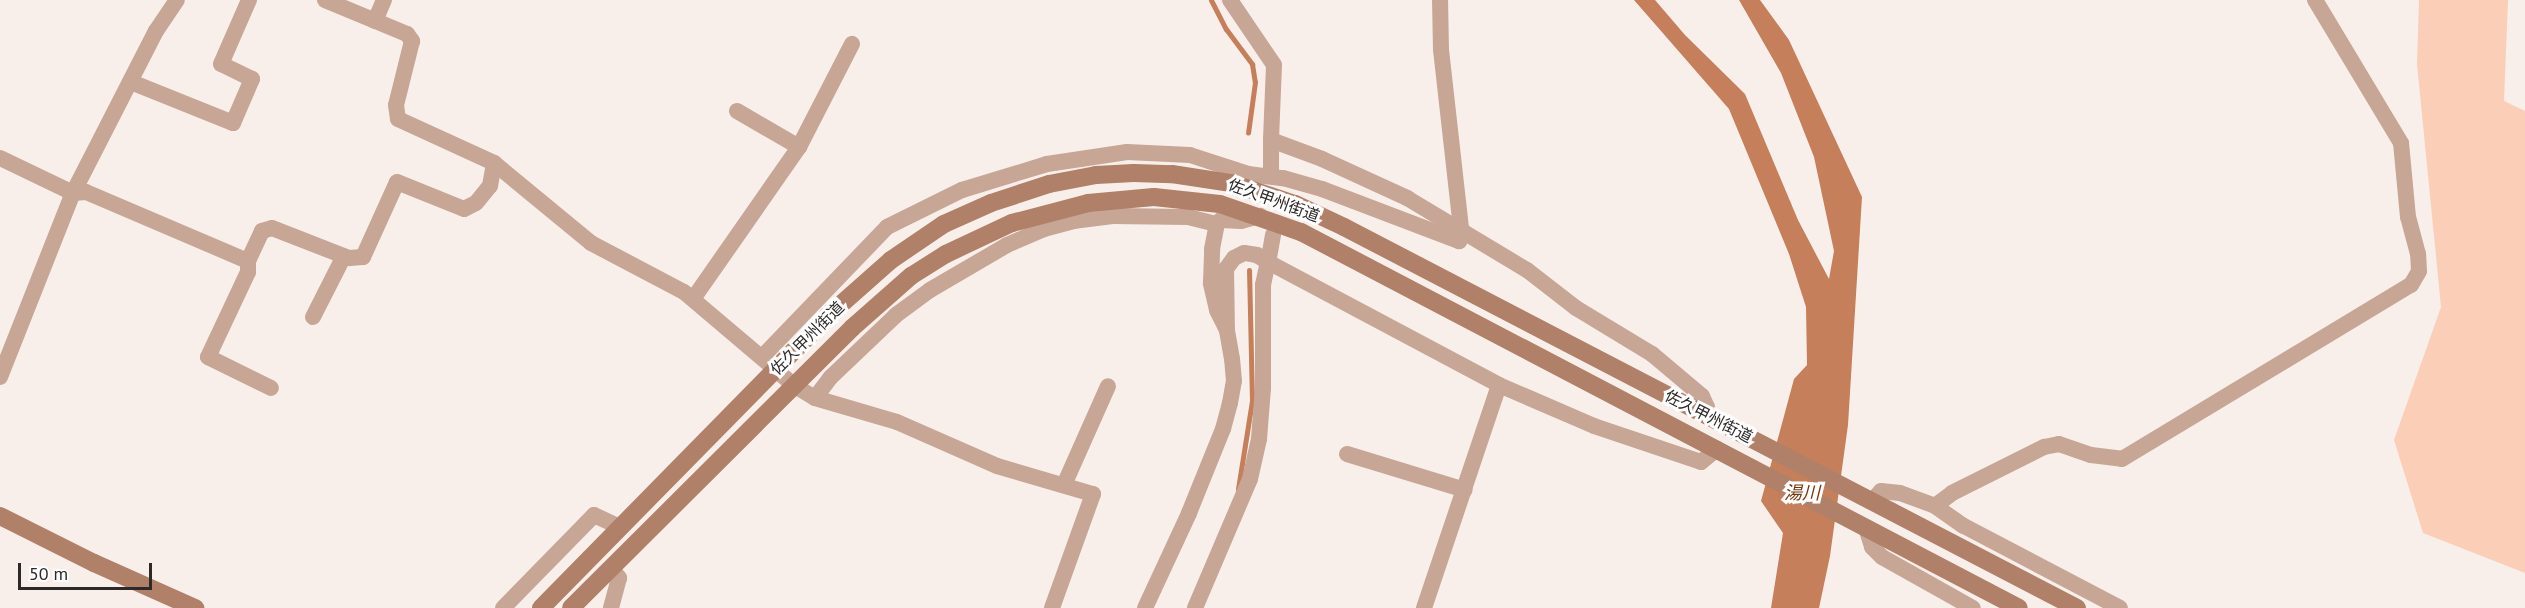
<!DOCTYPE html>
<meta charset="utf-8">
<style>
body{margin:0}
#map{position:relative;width:2525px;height:608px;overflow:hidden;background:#f8efeb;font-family:"PT Sans","Noto Sans JP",sans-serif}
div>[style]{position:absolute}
.green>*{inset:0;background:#fbceb8}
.water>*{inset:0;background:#c57f5a}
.stream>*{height:5px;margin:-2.5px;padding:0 2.5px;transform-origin:2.5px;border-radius:2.5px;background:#c57f5a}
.street>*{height:16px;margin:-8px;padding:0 8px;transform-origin:8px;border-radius:8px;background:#c7a695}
.secondary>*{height:18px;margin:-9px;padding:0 9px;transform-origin:9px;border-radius:9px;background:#b08068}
span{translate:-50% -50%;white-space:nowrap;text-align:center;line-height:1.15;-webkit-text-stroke:6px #fefefe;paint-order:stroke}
.street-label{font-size:16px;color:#2d2928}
.water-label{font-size:18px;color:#78360c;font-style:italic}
.scale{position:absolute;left:18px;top:563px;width:134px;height:27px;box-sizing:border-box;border:3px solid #2d2928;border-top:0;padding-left:8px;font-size:18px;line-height:21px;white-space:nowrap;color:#2d2928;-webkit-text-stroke:4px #fefefe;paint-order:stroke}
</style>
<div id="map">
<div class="green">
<i style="clip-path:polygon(2419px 0,2508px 0,2504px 101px,2525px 111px,2525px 573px,2423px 533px,2394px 440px,2441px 307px,2417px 64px)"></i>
</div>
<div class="water">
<i style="clip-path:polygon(1634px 0,1655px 0,1685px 35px,1745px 94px,1798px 220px,1829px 279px,1834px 251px,1814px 157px,1781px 73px,1739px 0,1760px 0,1789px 40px,1862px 197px,1848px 425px,1830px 556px,1819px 608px,1771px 608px,1783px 533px,1761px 501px,1794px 379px,1807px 365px,1806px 307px,1789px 254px,1729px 109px)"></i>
</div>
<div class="stream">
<i style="left:1211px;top:0;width:33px;rotate:63deg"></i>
<i style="left:1226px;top:29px;width:44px;rotate:53.4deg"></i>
<i style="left:1252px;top:64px;width:18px;rotate:81deg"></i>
<i style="left:1255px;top:82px;width:51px;rotate:97.8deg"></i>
<i style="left:1238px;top:489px;width:89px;rotate:-81deg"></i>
<i style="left:1252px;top:401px;width:131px;rotate:-91.3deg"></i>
</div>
<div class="street">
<i style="left:325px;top:0;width:89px;rotate:22.5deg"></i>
<i style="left:407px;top:34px;width:9px;rotate:54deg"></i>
<i style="left:412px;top:41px;width:66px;rotate:104deg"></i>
<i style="left:396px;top:105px;width:14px;rotate:82deg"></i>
<i style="left:398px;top:119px;width:106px;rotate:24.6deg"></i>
<i style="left:494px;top:163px;width:126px;rotate:39.5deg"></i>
<i style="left:591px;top:243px;width:105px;rotate:27.8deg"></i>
<i style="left:684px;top:292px;width:145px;rotate:40.3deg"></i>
<i style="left:795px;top:386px;width:23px;rotate:31deg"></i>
<i style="left:815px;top:398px;width:85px;rotate:16.3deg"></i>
<i style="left:897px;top:422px;width:109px;rotate:23.7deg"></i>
<i style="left:997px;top:466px;width:100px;rotate:16.3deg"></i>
<i style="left:1093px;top:494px;width:121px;rotate:109.8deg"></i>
<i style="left:1230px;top:0;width:78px;rotate:55.9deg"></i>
<i style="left:1274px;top:65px;width:75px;rotate:92.3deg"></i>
<i style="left:1271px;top:140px;width:54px;rotate:20.4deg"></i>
<i style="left:1322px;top:159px;width:94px;rotate:24.6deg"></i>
<i style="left:1407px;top:198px;width:140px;rotate:31deg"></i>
<i style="left:1527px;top:270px;width:62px;rotate:37.8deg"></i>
<i style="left:1576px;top:308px;width:89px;rotate:31.2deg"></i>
<i style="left:1652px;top:354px;width:65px;rotate:40deg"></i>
<i style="left:1702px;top:396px;width:12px;rotate:66deg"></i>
<i style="left:1707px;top:407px;width:8px;rotate:113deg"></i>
<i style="left:375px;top:21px;width:23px;rotate:-67deg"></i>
<i style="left:131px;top:82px;width:110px;rotate:21.9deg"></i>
<i style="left:233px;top:123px;width:48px;rotate:-66.6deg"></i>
<i style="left:252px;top:79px;width:34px;rotate:-154deg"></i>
<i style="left:221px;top:64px;width:70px;rotate:-66.4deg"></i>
<i style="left:737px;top:111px;width:72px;rotate:30.1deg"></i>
<i style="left:0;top:158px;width:81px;rotate:25.6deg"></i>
<i style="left:73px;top:193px;width:13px;rotate:-4deg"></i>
<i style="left:86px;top:192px;width:176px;rotate:23.1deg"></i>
<i style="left:248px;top:261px;width:33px;rotate:-65deg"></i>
<i style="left:262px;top:231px;width:10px;rotate:-17deg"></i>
<i style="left:272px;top:228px;width:83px;rotate:21.3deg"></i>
<i style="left:349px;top:258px;width:14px;rotate:-4deg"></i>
<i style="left:363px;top:257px;width:82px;rotate:-65.6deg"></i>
<i style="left:397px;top:182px;width:72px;rotate:21.9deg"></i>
<i style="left:464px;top:209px;width:13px;rotate:-27deg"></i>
<i style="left:476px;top:203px;width:22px;rotate:-51deg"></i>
<i style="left:490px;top:186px;width:23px;rotate:-80deg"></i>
<i style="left:1271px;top:171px;width:31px;rotate:-90deg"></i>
<i style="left:1273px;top:235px;width:27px;rotate:100deg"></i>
<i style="left:1268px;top:262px;width:262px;rotate:28deg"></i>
<i style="left:248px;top:261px;width:11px;rotate:90deg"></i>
<i style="left:248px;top:272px;width:94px;rotate:115.2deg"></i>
<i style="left:208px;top:357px;width:70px;rotate:26.2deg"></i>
<i style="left:693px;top:299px;width:185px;rotate:-55.1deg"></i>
<i style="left:799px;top:147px;width:116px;rotate:-62.8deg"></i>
<i style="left:313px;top:317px;width:68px;rotate:-63.1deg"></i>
<i style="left:763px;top:356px;width:179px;rotate:-46.1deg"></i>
<i style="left:887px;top:227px;width:84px;rotate:-26.3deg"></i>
<i style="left:962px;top:190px;width:89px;rotate:-17deg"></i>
<i style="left:1047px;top:164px;width:81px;rotate:-8.5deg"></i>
<i style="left:1127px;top:152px;width:63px;rotate:2.7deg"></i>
<i style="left:1190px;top:155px;width:61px;rotate:18.1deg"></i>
<i style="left:1248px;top:174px;width:35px;rotate:7deg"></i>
<i style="left:1283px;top:178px;width:41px;rotate:15.8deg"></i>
<i style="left:1322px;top:189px;width:147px;rotate:20.8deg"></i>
<i style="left:1459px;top:241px;width:5px;rotate:-53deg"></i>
<i style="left:1462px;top:237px;width:188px;rotate:-96.4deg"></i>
<i style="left:1441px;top:50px;width:50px;rotate:-91.1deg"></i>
<i style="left:0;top:377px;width:198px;rotate:-68.4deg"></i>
<i style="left:73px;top:193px;width:182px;rotate:-62.9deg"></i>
<i style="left:156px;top:31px;width:37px;rotate:-56deg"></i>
<i style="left:815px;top:398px;width:26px;rotate:-53deg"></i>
<i style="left:831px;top:377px;width:90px;rotate:-43.6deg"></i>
<i style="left:896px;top:315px;width:42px;rotate:-36.3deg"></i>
<i style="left:930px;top:290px;width:89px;rotate:-30.3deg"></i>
<i style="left:1007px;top:245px;width:40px;rotate:-23.4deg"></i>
<i style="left:1044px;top:229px;width:30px;rotate:-15deg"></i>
<i style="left:1073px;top:221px;width:40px;rotate:-7.1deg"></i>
<i style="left:1113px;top:216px;width:75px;rotate:0.8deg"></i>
<i style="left:1188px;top:217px;width:30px;rotate:14deg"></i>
<i style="left:1347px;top:454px;width:123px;rotate:17deg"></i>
<i style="left:1064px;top:485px;width:108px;rotate:-66deg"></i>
<i style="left:1872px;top:501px;width:13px;rotate:-48deg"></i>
<i style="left:1881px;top:491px;width:19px;rotate:6deg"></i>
<i style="left:1900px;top:493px;width:37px;rotate:20deg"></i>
<i style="left:1935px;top:506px;width:21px;rotate:-37deg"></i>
<i style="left:1952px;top:493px;width:103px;rotate:-26.6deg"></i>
<i style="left:2044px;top:447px;width:15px;rotate:-11deg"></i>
<i style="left:2059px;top:444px;width:34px;rotate:19deg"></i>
<i style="left:2091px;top:455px;width:31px;rotate:7deg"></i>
<i style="left:2122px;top:459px;width:337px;rotate:-31.1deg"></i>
<i style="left:2411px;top:285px;width:16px;rotate:-60deg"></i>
<i style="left:2419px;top:271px;width:17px;rotate:-93deg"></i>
<i style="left:2418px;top:254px;width:38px;rotate:-105deg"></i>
<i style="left:2408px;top:217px;width:74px;rotate:-95.4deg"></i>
<i style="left:2401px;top:143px;width:167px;rotate:-121deg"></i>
<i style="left:1935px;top:506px;width:35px;rotate:35deg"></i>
<i style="left:1964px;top:526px;width:176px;rotate:27.7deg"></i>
<i style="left:1866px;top:528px;width:20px;rotate:72deg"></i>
<i style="left:1872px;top:547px;width:14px;rotate:45deg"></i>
<i style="left:1882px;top:557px;width:104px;rotate:29.3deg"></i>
<i style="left:611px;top:568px;width:13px;rotate:51deg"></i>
<i style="left:619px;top:578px;width:31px;rotate:105deg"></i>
<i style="left:503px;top:608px;width:130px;rotate:-45.6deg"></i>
<i style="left:594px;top:515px;width:29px;rotate:25deg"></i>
<i style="left:1145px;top:608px;width:105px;rotate:-65.1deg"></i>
<i style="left:1189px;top:513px;width:91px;rotate:-68deg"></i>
<i style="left:1223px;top:429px;width:27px;rotate:-75deg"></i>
<i style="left:1230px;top:403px;width:22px;rotate:-80deg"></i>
<i style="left:1234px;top:381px;width:22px;rotate:-95deg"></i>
<i style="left:1232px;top:359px;width:29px;rotate:-100deg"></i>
<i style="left:1227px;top:330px;width:22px;rotate:-117deg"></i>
<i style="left:1217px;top:310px;width:28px;rotate:-103deg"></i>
<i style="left:1211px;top:283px;width:34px;rotate:-88deg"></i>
<i style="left:1212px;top:249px;width:25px;rotate:-79deg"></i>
<i style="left:1217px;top:224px;width:6px;rotate:-45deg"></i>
<i style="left:1221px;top:220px;width:20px;rotate:3deg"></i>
<i style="left:1241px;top:221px;width:20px;rotate:-15deg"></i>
<i style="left:1195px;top:608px;width:140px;rotate:-66.9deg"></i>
<i style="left:1250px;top:479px;width:41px;rotate:-77.3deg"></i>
<i style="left:1259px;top:439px;width:51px;rotate:-85.5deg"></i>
<i style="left:1263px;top:388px;width:103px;rotate:-90deg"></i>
<i style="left:1263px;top:285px;width:24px;rotate:-78deg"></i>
<i style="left:1268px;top:262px;width:13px;rotate:-148deg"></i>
<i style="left:1257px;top:255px;width:13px;rotate:-171deg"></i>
<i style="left:1244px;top:253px;width:11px;rotate:153deg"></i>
<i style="left:1234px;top:258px;width:14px;rotate:126deg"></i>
<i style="left:1226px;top:269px;width:61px;rotate:89.1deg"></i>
<i style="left:1424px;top:608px;width:235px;rotate:-71.4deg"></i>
<i style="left:1499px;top:385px;width:103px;rotate:23.3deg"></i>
<i style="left:1594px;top:426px;width:113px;rotate:18.6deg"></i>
<i style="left:1701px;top:462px;width:21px;rotate:-39deg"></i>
</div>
<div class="secondary">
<i style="left:0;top:516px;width:105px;rotate:26.6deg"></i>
<i style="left:94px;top:563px;width:111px;rotate:24deg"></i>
<i style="left:541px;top:608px;width:412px;rotate:-45.5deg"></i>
<i style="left:830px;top:314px;width:81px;rotate:-41.5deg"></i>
<i style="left:891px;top:260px;width:64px;rotate:-34.2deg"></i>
<i style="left:944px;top:224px;width:51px;rotate:-24.1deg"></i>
<i style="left:991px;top:203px;width:61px;rotate:-18.1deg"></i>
<i style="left:1049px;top:184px;width:48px;rotate:-10.8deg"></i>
<i style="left:1096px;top:175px;width:38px;rotate:-3deg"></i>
<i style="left:1134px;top:173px;width:38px;rotate:2deg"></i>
<i style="left:1172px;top:174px;width:60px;rotate:8.7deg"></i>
<i style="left:1231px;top:183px;width:67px;rotate:18.2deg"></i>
<i style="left:1295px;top:204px;width:54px;rotate:25.1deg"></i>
<i style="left:1344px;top:227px;width:826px;rotate:27.46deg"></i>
<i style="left:571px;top:608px;width:397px;rotate:-44.9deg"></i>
<i style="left:852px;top:328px;width:79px;rotate:-41.4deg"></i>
<i style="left:911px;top:276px;width:41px;rotate:-32.2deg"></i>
<i style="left:946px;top:254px;width:73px;rotate:-25.2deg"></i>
<i style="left:1012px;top:223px;width:79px;rotate:-14.7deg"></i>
<i style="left:1088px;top:203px;width:66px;rotate:-5.2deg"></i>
<i style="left:1154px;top:197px;width:66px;rotate:6.1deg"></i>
<i style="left:1220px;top:204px;width:86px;rotate:19.1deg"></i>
<i style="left:1301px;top:232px;width:810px;rotate:27.64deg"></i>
</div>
<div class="street-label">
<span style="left:1274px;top:200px;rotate:20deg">佐久甲州街道</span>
<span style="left:807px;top:338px;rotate:-45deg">佐久甲州街道</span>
<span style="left:1709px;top:416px;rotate:27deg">佐久甲州街道</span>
</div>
<div class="water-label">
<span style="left:1802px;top:493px">湯川</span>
</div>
<div class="scale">50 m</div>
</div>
